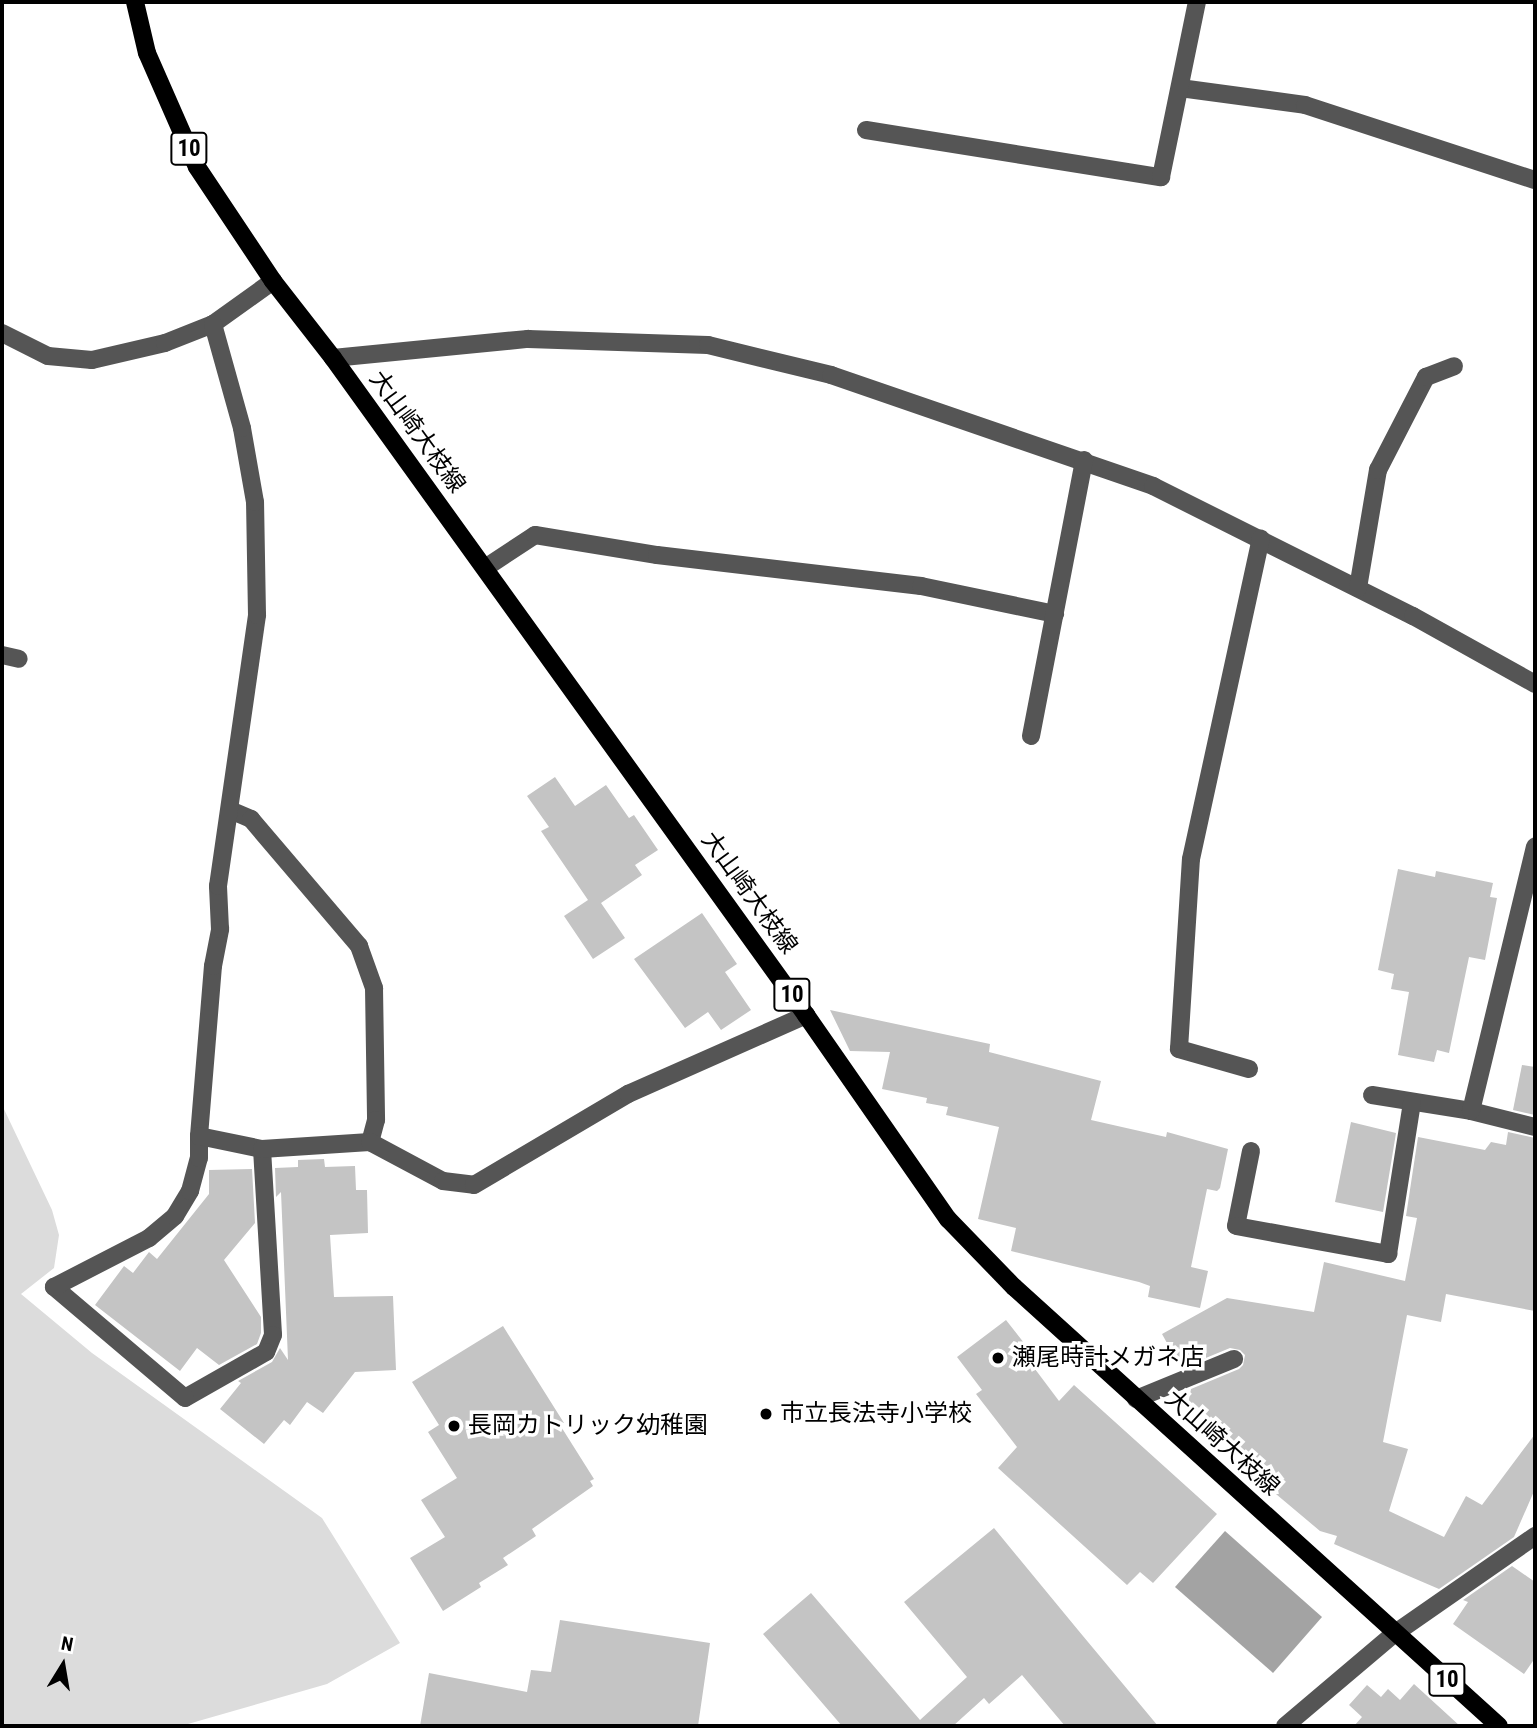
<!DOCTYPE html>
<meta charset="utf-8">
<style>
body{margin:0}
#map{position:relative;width:1537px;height:1728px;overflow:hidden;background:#fff;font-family:"Roboto Condensed","Noto Sans JP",sans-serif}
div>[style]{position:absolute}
.green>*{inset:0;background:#dcdcdc}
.water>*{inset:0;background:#a3a3a3}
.building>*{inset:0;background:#c4c4c4}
.minor>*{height:18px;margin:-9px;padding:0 9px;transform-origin:9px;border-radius:9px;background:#555}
.major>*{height:18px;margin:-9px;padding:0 9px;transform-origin:9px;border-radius:9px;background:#000}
.dots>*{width:19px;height:19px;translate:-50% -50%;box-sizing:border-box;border:4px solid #fff;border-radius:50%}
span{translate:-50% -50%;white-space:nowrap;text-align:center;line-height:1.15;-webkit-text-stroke:7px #fff;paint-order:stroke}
.shield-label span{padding:2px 5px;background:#fff;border:2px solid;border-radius:5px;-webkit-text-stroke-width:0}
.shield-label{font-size:23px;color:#000;font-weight:700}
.street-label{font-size:24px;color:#000}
.poi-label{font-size:24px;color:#000}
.left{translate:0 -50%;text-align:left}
.frame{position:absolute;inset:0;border:4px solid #000;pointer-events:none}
.north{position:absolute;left:28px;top:1630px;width:70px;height:70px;-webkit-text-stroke:5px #fff;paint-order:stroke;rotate:11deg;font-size:19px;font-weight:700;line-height:28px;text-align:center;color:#000}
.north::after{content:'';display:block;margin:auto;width:24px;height:32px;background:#000;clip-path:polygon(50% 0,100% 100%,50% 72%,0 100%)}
</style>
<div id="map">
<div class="green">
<i style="clip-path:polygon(2px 1105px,52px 1210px,59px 1235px,54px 1268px,21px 1294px,92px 1353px,322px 1518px,400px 1643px,327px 1684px,181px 1726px,2px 1726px)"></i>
</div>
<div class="water">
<i style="clip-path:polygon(1225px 1531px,1322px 1617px,1273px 1673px,1175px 1587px)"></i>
</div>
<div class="building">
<i style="clip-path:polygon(555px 777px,575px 806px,606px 785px,629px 818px,634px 815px,658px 850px,635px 865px,642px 875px,601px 903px,625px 938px,593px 959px,564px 916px,588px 900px,541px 831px,549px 827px,527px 796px)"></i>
<i style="clip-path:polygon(1398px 869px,1435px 877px,1436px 871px,1493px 883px,1490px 897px,1497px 898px,1485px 960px,1469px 957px,1449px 1053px,1437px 1050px,1434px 1062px,1398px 1055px,1409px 992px,1391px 989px,1394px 974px,1378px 970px)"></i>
<i style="clip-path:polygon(702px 913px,737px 964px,725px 972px,751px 1010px,721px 1030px,708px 1012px,685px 1028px,634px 959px)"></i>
<i style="clip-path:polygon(830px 1010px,990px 1044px,989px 1052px,1101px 1081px,1091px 1120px,1166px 1137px,1167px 1132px,1228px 1149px,1220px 1188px,1217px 1191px,1207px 1189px,1191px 1267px,1208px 1271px,1200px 1308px,1148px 1297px,1150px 1286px,1139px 1282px,1011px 1251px,1016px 1228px,978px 1219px,999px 1127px,946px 1115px,948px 1107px,926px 1103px,927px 1098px,882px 1089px,890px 1052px,850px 1051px)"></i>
<i style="clip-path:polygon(1522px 1065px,1535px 1067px,1535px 1115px,1513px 1110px)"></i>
<i style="clip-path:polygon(1351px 1122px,1396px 1133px,1383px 1212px,1335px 1202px)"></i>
<i style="clip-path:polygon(1508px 1132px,1535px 1138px,1535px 1311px,1446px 1294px,1441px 1322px,1407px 1315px,1383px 1442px,1408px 1449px,1389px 1511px,1444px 1537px,1466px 1496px,1482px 1505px,1535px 1434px,1535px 1489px,1514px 1537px,1439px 1589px,1334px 1544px,1337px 1536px,1320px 1531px,1246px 1469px,1250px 1464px,1203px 1422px,1185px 1419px,1191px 1389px,1239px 1369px,1243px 1365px,1245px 1355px,1240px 1350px,1230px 1348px,1196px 1362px,1199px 1350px,1177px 1361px,1162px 1334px,1227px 1298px,1314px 1312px,1324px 1262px,1405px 1281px,1417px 1218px,1406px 1216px,1418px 1137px,1485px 1150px,1491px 1142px,1506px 1145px)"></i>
<i style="clip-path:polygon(324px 1159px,325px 1167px,355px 1166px,356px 1190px,367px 1190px,368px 1233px,330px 1235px,334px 1297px,393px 1296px,396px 1370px,355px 1372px,323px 1413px,307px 1402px,290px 1425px,284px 1420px,264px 1444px,220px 1409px,241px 1383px,238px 1381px,272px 1362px,280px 1348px,288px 1360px,281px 1192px,276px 1197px,275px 1168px,298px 1167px,298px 1160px)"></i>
<i style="clip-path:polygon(252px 1169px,255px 1223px,224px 1260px,261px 1317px,261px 1333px,257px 1344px,219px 1365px,197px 1348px,180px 1371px,95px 1305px,124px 1266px,133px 1273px,149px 1252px,157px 1259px,209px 1194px,209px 1170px)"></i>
<i style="clip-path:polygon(1006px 1320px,1028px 1348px,1023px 1353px,1059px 1401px,1074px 1385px,1217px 1514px,1153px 1583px,1140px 1572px,1127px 1585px,998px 1468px,1017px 1447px,976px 1394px,982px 1390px,957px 1357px)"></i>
<i style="clip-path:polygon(503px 1326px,564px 1423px,560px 1425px,594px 1479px,590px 1481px,593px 1486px,532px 1529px,536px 1536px,503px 1558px,508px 1565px,479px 1583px,481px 1587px,443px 1611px,410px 1558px,445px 1537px,421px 1500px,457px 1478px,428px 1432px,439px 1425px,412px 1382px)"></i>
<i style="clip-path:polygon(994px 1528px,1078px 1630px,1158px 1726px,1065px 1726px,1022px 1675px,989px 1704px,984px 1698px,953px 1726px,842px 1726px,763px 1634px,811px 1593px,920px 1720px,967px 1677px,904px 1602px)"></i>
<i style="clip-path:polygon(1512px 1566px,1535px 1582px,1535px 1658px,1524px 1674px,1453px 1624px,1468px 1602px,1463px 1600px)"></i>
<i style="clip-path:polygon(560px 1620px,710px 1643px,698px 1726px,420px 1726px,429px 1673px,527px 1692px,531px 1670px,551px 1672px)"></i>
<i style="clip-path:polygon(1414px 1684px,1460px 1726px,1354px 1726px,1362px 1717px,1349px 1705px,1367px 1685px,1381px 1697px,1388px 1689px,1400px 1700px)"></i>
</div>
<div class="minor">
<i style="left:1180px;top:88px;width:126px;rotate:7.7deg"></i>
<i style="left:1305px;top:105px;width:242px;rotate:18.1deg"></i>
<i style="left:866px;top:130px;width:299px;rotate:9.1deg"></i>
<i style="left:1161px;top:177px;width:179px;rotate:-78.4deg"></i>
<i style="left:2px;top:333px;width:51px;rotate:26.6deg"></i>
<i style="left:48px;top:356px;width:44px;rotate:5.2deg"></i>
<i style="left:92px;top:360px;width:75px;rotate:-13.1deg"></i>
<i style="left:165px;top:343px;width:52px;rotate:-21.6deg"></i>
<i style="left:213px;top:324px;width:74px;rotate:-35.6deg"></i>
<i style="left:333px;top:358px;width:196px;rotate:-5.6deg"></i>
<i style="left:528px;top:339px;width:180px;rotate:1.9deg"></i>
<i style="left:708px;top:345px;width:127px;rotate:13.7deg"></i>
<i style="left:831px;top:375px;width:341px;rotate:19deg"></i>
<i style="left:1153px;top:486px;width:291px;rotate:26.6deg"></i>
<i style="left:1413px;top:616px;width:140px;rotate:29.1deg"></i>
<i style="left:485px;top:568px;width:60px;rotate:-33.4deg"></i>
<i style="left:535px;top:535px;width:124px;rotate:9.3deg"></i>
<i style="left:657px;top:555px;width:266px;rotate:6.7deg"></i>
<i style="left:921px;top:586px;width:137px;rotate:11.8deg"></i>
<i style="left:1358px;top:588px;width:120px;rotate:-80.4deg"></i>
<i style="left:1378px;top:470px;width:105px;rotate:-62.7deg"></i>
<i style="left:1426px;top:377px;width:30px;rotate:-21deg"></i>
<i style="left:2px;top:655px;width:17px;rotate:13deg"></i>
<i style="left:1031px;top:736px;width:281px;rotate:-79.1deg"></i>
<i style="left:230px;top:810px;width:23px;rotate:23deg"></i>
<i style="left:251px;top:819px;width:167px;rotate:49.6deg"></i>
<i style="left:359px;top:946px;width:45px;rotate:70.3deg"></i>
<i style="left:374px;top:988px;width:132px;rotate:89.1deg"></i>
<i style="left:376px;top:1120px;width:23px;rotate:105deg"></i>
<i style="left:1249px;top:1069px;width:73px;rotate:-164.1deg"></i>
<i style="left:1179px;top:1049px;width:190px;rotate:-86.4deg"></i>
<i style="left:1191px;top:859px;width:328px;rotate:-77.7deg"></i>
<i style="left:1372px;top:1095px;width:100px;rotate:9.2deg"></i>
<i style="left:1471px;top:1111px;width:66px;rotate:14deg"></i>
<i style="left:1471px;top:1111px;width:272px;rotate:-76.4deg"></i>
<i style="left:199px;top:1136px;width:171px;rotate:-85.3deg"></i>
<i style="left:213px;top:966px;width:38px;rotate:-79deg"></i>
<i style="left:220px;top:929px;width:43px;rotate:-92.7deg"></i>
<i style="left:218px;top:886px;width:274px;rotate:-81.8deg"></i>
<i style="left:257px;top:615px;width:113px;rotate:-91deg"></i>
<i style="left:255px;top:502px;width:75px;rotate:-100deg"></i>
<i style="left:242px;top:428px;width:108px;rotate:-105.6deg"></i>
<i style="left:262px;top:1149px;width:186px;rotate:86.6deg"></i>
<i style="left:273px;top:1335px;width:18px;rotate:112deg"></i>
<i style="left:266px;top:1352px;width:93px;rotate:150.4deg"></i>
<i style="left:185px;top:1398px;width:172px;rotate:-139.7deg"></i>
<i style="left:54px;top:1287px;width:107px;rotate:-27.3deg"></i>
<i style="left:149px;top:1238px;width:34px;rotate:-40deg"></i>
<i style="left:175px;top:1216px;width:29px;rotate:-59deg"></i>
<i style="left:190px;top:1191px;width:34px;rotate:-75deg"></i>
<i style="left:199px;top:1158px;width:22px;rotate:-90deg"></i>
<i style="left:199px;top:1136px;width:64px;rotate:11.7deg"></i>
<i style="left:262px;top:1149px;width:108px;rotate:-3.7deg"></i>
<i style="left:370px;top:1142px;width:83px;rotate:28.1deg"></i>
<i style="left:443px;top:1181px;width:31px;rotate:7deg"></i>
<i style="left:474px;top:1185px;width:179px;rotate:-30.6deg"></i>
<i style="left:628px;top:1094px;width:195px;rotate:-23.9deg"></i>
<i style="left:1251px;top:1151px;width:76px;rotate:101.3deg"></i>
<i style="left:1236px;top:1226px;width:155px;rotate:10.4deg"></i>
<i style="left:1388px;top:1254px;width:153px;rotate:-81deg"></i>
<i style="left:1136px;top:1399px;width:106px;rotate:-22.2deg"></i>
<i style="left:1285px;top:1726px;width:143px;rotate:-40.2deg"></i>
<i style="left:1394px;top:1634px;width:172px;rotate:-34.8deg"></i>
</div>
<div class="major">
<i style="left:135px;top:2px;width:52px;rotate:76.8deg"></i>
<i style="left:147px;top:53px;width:124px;rotate:66.3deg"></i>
<i style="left:197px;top:167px;width:137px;rotate:56.3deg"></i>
<i style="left:273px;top:281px;width:98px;rotate:52.1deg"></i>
<i style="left:333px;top:358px;width:810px;rotate:54.25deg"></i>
<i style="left:806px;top:1015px;width:249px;rotate:55.2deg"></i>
<i style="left:948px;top:1219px;width:95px;rotate:45.9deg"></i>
<i style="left:1014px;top:1287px;width:654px;rotate:42.15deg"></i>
</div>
<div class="dots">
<i style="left:998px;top:1358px;background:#000"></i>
<i style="left:766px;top:1414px;background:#000"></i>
<i style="left:454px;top:1426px;background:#000"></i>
</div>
<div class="shield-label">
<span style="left:189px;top:149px">10</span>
<span style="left:792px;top:995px">10</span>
<span style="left:1447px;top:1680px">10</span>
</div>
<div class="street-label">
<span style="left:417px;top:432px;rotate:54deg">大山崎大枝線</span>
<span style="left:749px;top:893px;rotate:54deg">大山崎大枝線</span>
<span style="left:1222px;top:1443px;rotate:42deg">大山崎大枝線</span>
</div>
<div class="poi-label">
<span class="left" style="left:1012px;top:1358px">瀬尾時計メガネ店</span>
<span class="left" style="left:780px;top:1414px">市立長法寺小学校</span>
<span class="left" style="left:468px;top:1426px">長岡カトリック幼稚園</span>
</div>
<div class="frame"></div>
<div class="north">N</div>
</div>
